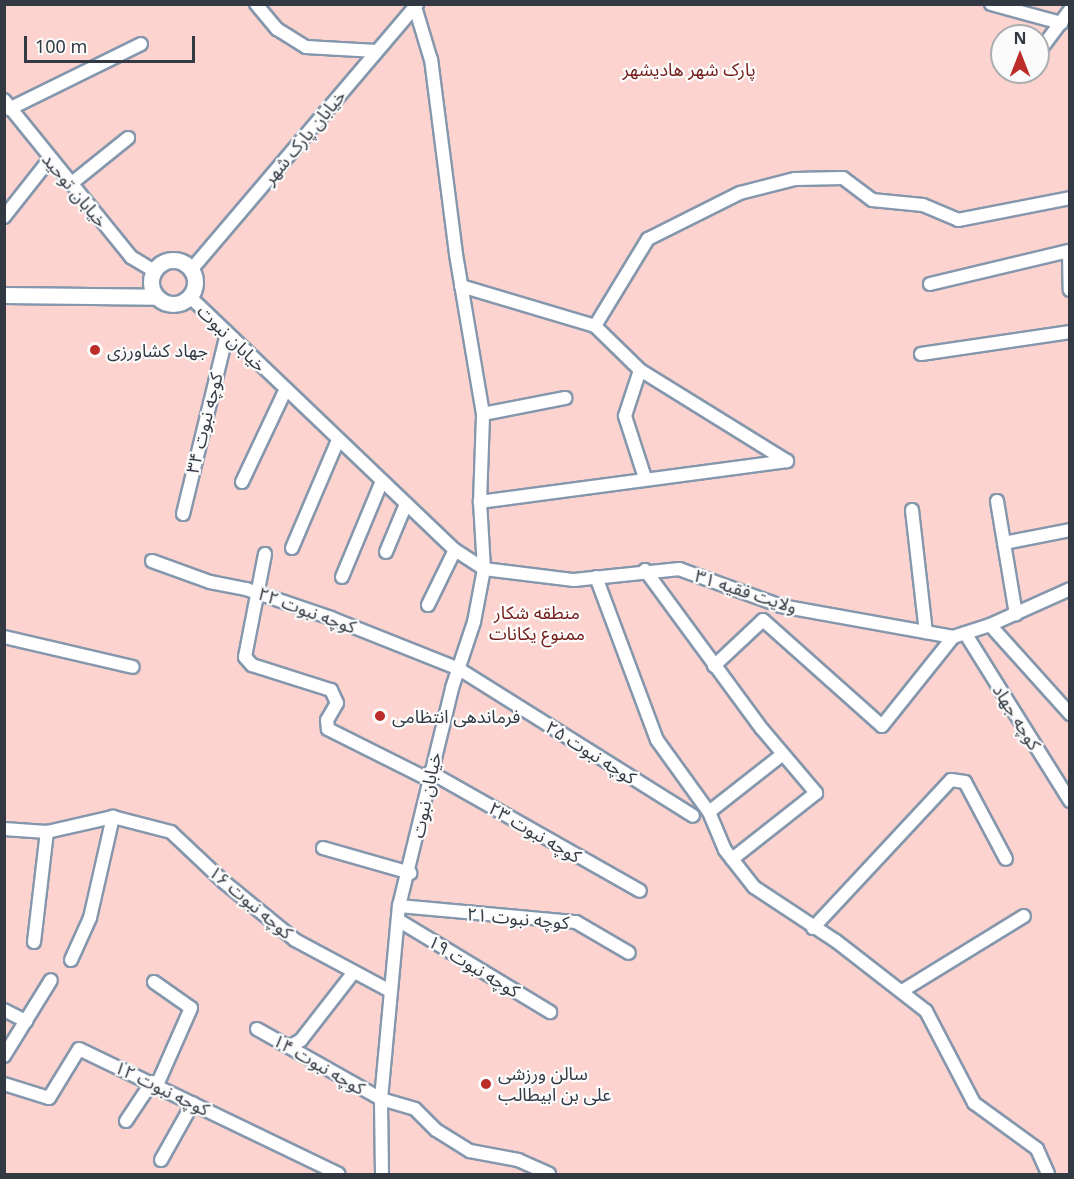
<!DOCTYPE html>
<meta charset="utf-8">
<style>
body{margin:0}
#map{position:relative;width:1074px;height:1179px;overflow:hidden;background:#e3effe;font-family:"Noto Sans","Noto Sans Arabic",sans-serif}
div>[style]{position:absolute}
.green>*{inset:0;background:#fcd3ce}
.roads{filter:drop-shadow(2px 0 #8597ad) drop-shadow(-2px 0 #8597ad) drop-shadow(0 2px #8597ad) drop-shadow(0 -2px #8597ad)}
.minor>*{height:12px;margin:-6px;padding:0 6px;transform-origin:6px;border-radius:6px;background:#fff}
.major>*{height:15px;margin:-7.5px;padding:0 7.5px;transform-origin:7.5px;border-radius:7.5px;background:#fff}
.major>.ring{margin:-7.5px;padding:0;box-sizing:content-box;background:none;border:15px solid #fff;border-radius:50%}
.dots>*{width:16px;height:16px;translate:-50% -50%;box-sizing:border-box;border:3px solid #fbfbfb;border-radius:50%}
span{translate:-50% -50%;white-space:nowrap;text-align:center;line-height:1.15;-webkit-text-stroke:4.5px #fbfbfb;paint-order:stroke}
.park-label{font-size:18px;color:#731b18}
.street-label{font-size:18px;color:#323943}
.poi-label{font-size:18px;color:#323943}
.left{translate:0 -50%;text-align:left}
.frame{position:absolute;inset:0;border:6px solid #323943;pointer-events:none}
.north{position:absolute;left:990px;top:24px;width:60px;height:60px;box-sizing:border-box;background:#fbfbfb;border:2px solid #abadb1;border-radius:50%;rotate:0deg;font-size:16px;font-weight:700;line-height:24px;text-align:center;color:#323943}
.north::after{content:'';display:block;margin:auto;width:21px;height:27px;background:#bc2d2a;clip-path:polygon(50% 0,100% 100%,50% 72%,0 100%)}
.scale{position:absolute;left:24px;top:36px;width:171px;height:27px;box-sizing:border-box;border:3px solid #323943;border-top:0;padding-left:8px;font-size:18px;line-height:21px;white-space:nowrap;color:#323943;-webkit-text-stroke:4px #fbfbfb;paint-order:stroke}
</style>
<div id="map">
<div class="green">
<i style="clip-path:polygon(evenodd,5px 5px,1069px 5px,1069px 1174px,5px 1174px,5px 5px,1002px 36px,1038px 36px,1038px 72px,1002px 72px,1002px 36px)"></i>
</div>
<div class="roads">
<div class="minor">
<i style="left:256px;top:4px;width:33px;rotate:50deg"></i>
<i style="left:277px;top:29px;width:34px;rotate:32deg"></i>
<i style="left:306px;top:47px;width:70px;rotate:3.3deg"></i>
<i style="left:991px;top:4px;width:73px;rotate:15.2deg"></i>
<i style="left:1038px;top:53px;width:54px;rotate:-53.3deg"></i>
<i style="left:4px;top:100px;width:202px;rotate:51deg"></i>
<i style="left:131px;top:257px;width:27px;rotate:31deg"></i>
<i style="left:9px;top:109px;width:147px;rotate:-26.2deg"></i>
<i style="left:72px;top:183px;width:72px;rotate:-38.8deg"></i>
<i style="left:4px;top:217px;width:73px;rotate:-51.7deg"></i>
<i style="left:191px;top:270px;width:349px;rotate:-49.6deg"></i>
<i style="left:930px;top:284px;width:143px;rotate:-13.4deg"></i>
<i style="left:1069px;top:251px;width:39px;rotate:89deg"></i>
<i style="left:461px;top:286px;width:140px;rotate:16.6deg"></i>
<i style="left:595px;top:326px;width:63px;rotate:44.4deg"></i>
<i style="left:640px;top:370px;width:173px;rotate:31.8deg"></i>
<i style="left:787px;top:461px;width:310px;rotate:172.4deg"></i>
<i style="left:189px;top:296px;width:368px;rotate:43.7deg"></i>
<i style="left:455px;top:550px;width:35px;rotate:33deg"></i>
<i style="left:484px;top:569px;width:91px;rotate:7deg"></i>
<i style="left:574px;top:580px;width:106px;rotate:-6deg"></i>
<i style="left:679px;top:569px;width:109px;rotate:19.9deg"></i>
<i style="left:781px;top:606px;width:175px;rotate:10.2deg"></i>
<i style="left:953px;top:637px;width:39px;rotate:-18deg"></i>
<i style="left:990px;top:625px;width:88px;rotate:-24.2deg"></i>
<i style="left:595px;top:326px;width:102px;rotate:-58.7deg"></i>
<i style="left:648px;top:239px;width:103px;rotate:-26.6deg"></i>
<i style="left:740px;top:193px;width:57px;rotate:-14.3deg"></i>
<i style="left:795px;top:179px;width:48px;rotate:-1.2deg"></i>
<i style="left:843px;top:178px;width:36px;rotate:37deg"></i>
<i style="left:872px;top:200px;width:51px;rotate:5.6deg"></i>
<i style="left:923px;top:205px;width:38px;rotate:23deg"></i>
<i style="left:958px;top:220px;width:114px;rotate:-11.1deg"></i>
<i style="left:921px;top:354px;width:151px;rotate:-8.4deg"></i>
<i style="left:640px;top:370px;width:48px;rotate:108.1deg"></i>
<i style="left:625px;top:416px;width:65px;rotate:72.1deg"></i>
<i style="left:483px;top:414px;width:84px;rotate:-11deg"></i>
<i style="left:242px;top:482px;width:103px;rotate:-64.7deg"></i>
<i style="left:997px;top:501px;width:115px;rotate:80.5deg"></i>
<i style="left:912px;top:510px;width:123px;rotate:83.5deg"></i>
<i style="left:183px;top:514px;width:186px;rotate:-76.3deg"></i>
<i style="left:1004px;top:543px;width:67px;rotate:-11.1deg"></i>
<i style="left:292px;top:548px;width:117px;rotate:-66.9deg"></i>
<i style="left:386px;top:552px;width:52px;rotate:-67.4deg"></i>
<i style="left:265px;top:554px;width:105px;rotate:101deg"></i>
<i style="left:245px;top:657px;width:11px;rotate:49deg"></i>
<i style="left:252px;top:665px;width:83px;rotate:17.6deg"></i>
<i style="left:331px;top:690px;width:14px;rotate:65deg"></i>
<i style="left:337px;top:703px;width:20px;rotate:120deg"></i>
<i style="left:327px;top:720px;width:9px;rotate:84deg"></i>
<i style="left:328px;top:729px;width:112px;rotate:26.6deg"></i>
<i style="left:152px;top:561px;width:62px;rotate:19.9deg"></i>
<i style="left:210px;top:582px;width:37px;rotate:11deg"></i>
<i style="left:246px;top:589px;width:90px;rotate:18.8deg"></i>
<i style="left:331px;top:618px;width:138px;rotate:21.7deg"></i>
<i style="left:459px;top:669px;width:276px;rotate:32.1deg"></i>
<i style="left:645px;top:570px;width:197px;rotate:53.7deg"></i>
<i style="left:762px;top:729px;width:84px;rotate:49.8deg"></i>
<i style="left:816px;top:793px;width:107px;rotate:141.8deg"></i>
<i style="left:342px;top:577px;width:104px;rotate:-67.4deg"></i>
<i style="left:596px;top:577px;width:174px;rotate:69.5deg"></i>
<i style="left:657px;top:740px;width:89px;rotate:54.2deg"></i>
<i style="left:709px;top:812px;width:41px;rotate:67.2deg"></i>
<i style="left:725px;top:850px;width:47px;rotate:51.9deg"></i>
<i style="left:754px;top:887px;width:98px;rotate:33.4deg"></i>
<i style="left:836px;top:941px;width:114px;rotate:37.9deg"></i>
<i style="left:926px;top:1011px;width:104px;rotate:62.4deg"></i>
<i style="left:974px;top:1103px;width:78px;rotate:36.1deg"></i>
<i style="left:1037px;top:1149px;width:27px;rotate:66deg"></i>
<i style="left:428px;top:605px;width:61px;rotate:-63.9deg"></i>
<i style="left:990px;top:625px;width:120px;rotate:48deg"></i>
<i style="left:965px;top:633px;width:198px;rotate:58deg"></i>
<i style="left:4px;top:637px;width:132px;rotate:13.1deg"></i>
<i style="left:714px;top:666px;width:67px;rotate:-43.2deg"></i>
<i style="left:763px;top:620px;width:159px;rotate:41.7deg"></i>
<i style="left:882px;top:726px;width:114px;rotate:-51.4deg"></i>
<i style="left:430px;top:772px;width:241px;rotate:29.5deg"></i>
<i style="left:709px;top:812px;width:94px;rotate:-38.1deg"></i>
<i style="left:4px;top:829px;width:43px;rotate:4deg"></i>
<i style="left:47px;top:832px;width:68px;rotate:-12.8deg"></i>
<i style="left:113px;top:817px;width:60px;rotate:14.5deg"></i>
<i style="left:171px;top:832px;width:73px;rotate:43.3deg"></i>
<i style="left:224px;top:882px;width:92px;rotate:39.2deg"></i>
<i style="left:295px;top:940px;width:108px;rotate:28.2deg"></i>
<i style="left:323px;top:848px;width:91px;rotate:16deg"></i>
<i style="left:399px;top:906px;width:178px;rotate:5.2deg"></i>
<i style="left:576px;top:922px;width:61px;rotate:30.3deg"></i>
<i style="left:398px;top:920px;width:178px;rotate:31.2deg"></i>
<i style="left:813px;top:928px;width:202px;rotate:-47deg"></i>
<i style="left:951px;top:780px;width:14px;rotate:8deg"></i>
<i style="left:965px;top:782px;width:87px;rotate:62deg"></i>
<i style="left:34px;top:942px;width:111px;rotate:-83.3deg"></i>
<i style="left:71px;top:960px;width:46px;rotate:-65.7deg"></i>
<i style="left:90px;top:918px;width:104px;rotate:-77.2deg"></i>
<i style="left:154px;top:982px;width:45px;rotate:35.1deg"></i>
<i style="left:191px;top:1008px;width:84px;rotate:113.8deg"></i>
<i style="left:902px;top:991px;width:143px;rotate:-31.6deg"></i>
<i style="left:4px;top:1010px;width:25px;rotate:27deg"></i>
<i style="left:257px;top:1029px;width:142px;rotate:29.4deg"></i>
<i style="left:381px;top:1099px;width:35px;rotate:16deg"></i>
<i style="left:415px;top:1109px;width:30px;rotate:45deg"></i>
<i style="left:436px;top:1130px;width:40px;rotate:32deg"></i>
<i style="left:470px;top:1151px;width:49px;rotate:10.6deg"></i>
<i style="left:518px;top:1160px;width:34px;rotate:24deg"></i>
<i style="left:289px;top:1047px;width:14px;rotate:-30deg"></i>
<i style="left:301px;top:1040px;width:86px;rotate:-52.1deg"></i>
<i style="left:4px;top:1056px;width:89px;rotate:-58.3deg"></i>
<i style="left:4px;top:1084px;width:47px;rotate:17.3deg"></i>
<i style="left:49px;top:1098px;width:57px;rotate:-58.5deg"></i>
<i style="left:79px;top:1049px;width:288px;rotate:25.7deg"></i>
<i style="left:126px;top:1121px;width:47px;rotate:-56.3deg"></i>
<i style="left:161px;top:1160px;width:65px;rotate:-60.7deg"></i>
<i style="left:382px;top:1174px;width:75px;rotate:-90.8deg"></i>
<i style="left:381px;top:1099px;width:194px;rotate:-84.7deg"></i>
<i style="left:399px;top:906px;width:224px;rotate:-76.3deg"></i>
<i style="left:452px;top:688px;width:70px;rotate:-71.6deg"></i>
<i style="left:474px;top:622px;width:54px;rotate:-79.3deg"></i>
<i style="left:484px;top:569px;width:67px;rotate:-93.4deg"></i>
<i style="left:480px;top:502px;width:88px;rotate:-88deg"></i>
<i style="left:483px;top:414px;width:162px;rotate:-99.6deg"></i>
<i style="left:456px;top:254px;width:196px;rotate:-97.3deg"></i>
<i style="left:431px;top:60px;width:55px;rotate:-106.8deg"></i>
</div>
<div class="major">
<i class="ring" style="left:151px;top:260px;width:29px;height:29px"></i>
<i style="left:4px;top:295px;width:153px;rotate:0.7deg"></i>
</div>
</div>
<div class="dots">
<i style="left:95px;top:350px;background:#bc2d2a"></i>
<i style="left:380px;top:716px;background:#bc2d2a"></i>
<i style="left:486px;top:1084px;background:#bc2d2a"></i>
</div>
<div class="park-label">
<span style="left:689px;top:69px">پارک شهر هادیشهر</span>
<span style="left:537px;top:623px">منطقه شکار<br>ممنوع یکانات</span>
</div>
<div class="street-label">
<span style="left:304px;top:137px;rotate:-50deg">خیابان پارک شهر</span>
<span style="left:75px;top:190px;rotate:50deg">خیابان توحید</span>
<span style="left:232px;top:338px;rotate:44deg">خیابان نبوت</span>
<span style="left:204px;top:423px;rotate:-76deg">کوچه نبوت ۳۴</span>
<span style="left:746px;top:591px;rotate:18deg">ولایت فقیه ۳۱</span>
<span style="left:307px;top:610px;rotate:20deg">کوچه نبوت ۲۲</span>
<span style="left:1017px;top:717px;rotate:58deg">کوچه جهاد</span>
<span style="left:591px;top:752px;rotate:32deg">کوچه نبوت ۲۵</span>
<span style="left:426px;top:795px;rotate:-78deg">خیابان نبوت</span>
<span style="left:535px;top:832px;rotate:30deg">کوچه نبوت ۲۳</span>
<span style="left:251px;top:902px;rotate:40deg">کوچه نبوت ۱۶</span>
<span style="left:518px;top:918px;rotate:5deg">کوچه نبوت ۲۱</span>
<span style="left:474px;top:966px;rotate:31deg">کوچه نبوت ۱۹</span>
<span style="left:319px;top:1064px;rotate:30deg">کوچه نبوت ۱۴</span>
<span style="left:162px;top:1088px;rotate:26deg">کوچه نبوت ۱۲</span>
</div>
<div class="poi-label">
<span class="left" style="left:107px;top:350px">جهاد کشاورزی</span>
<span class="left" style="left:392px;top:716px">فرماندهی انتظامی</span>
<span class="left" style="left:498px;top:1084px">سالن ورزشی<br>علی بن ابیطالب</span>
</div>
<div class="frame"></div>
<div class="north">N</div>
<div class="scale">100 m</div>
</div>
